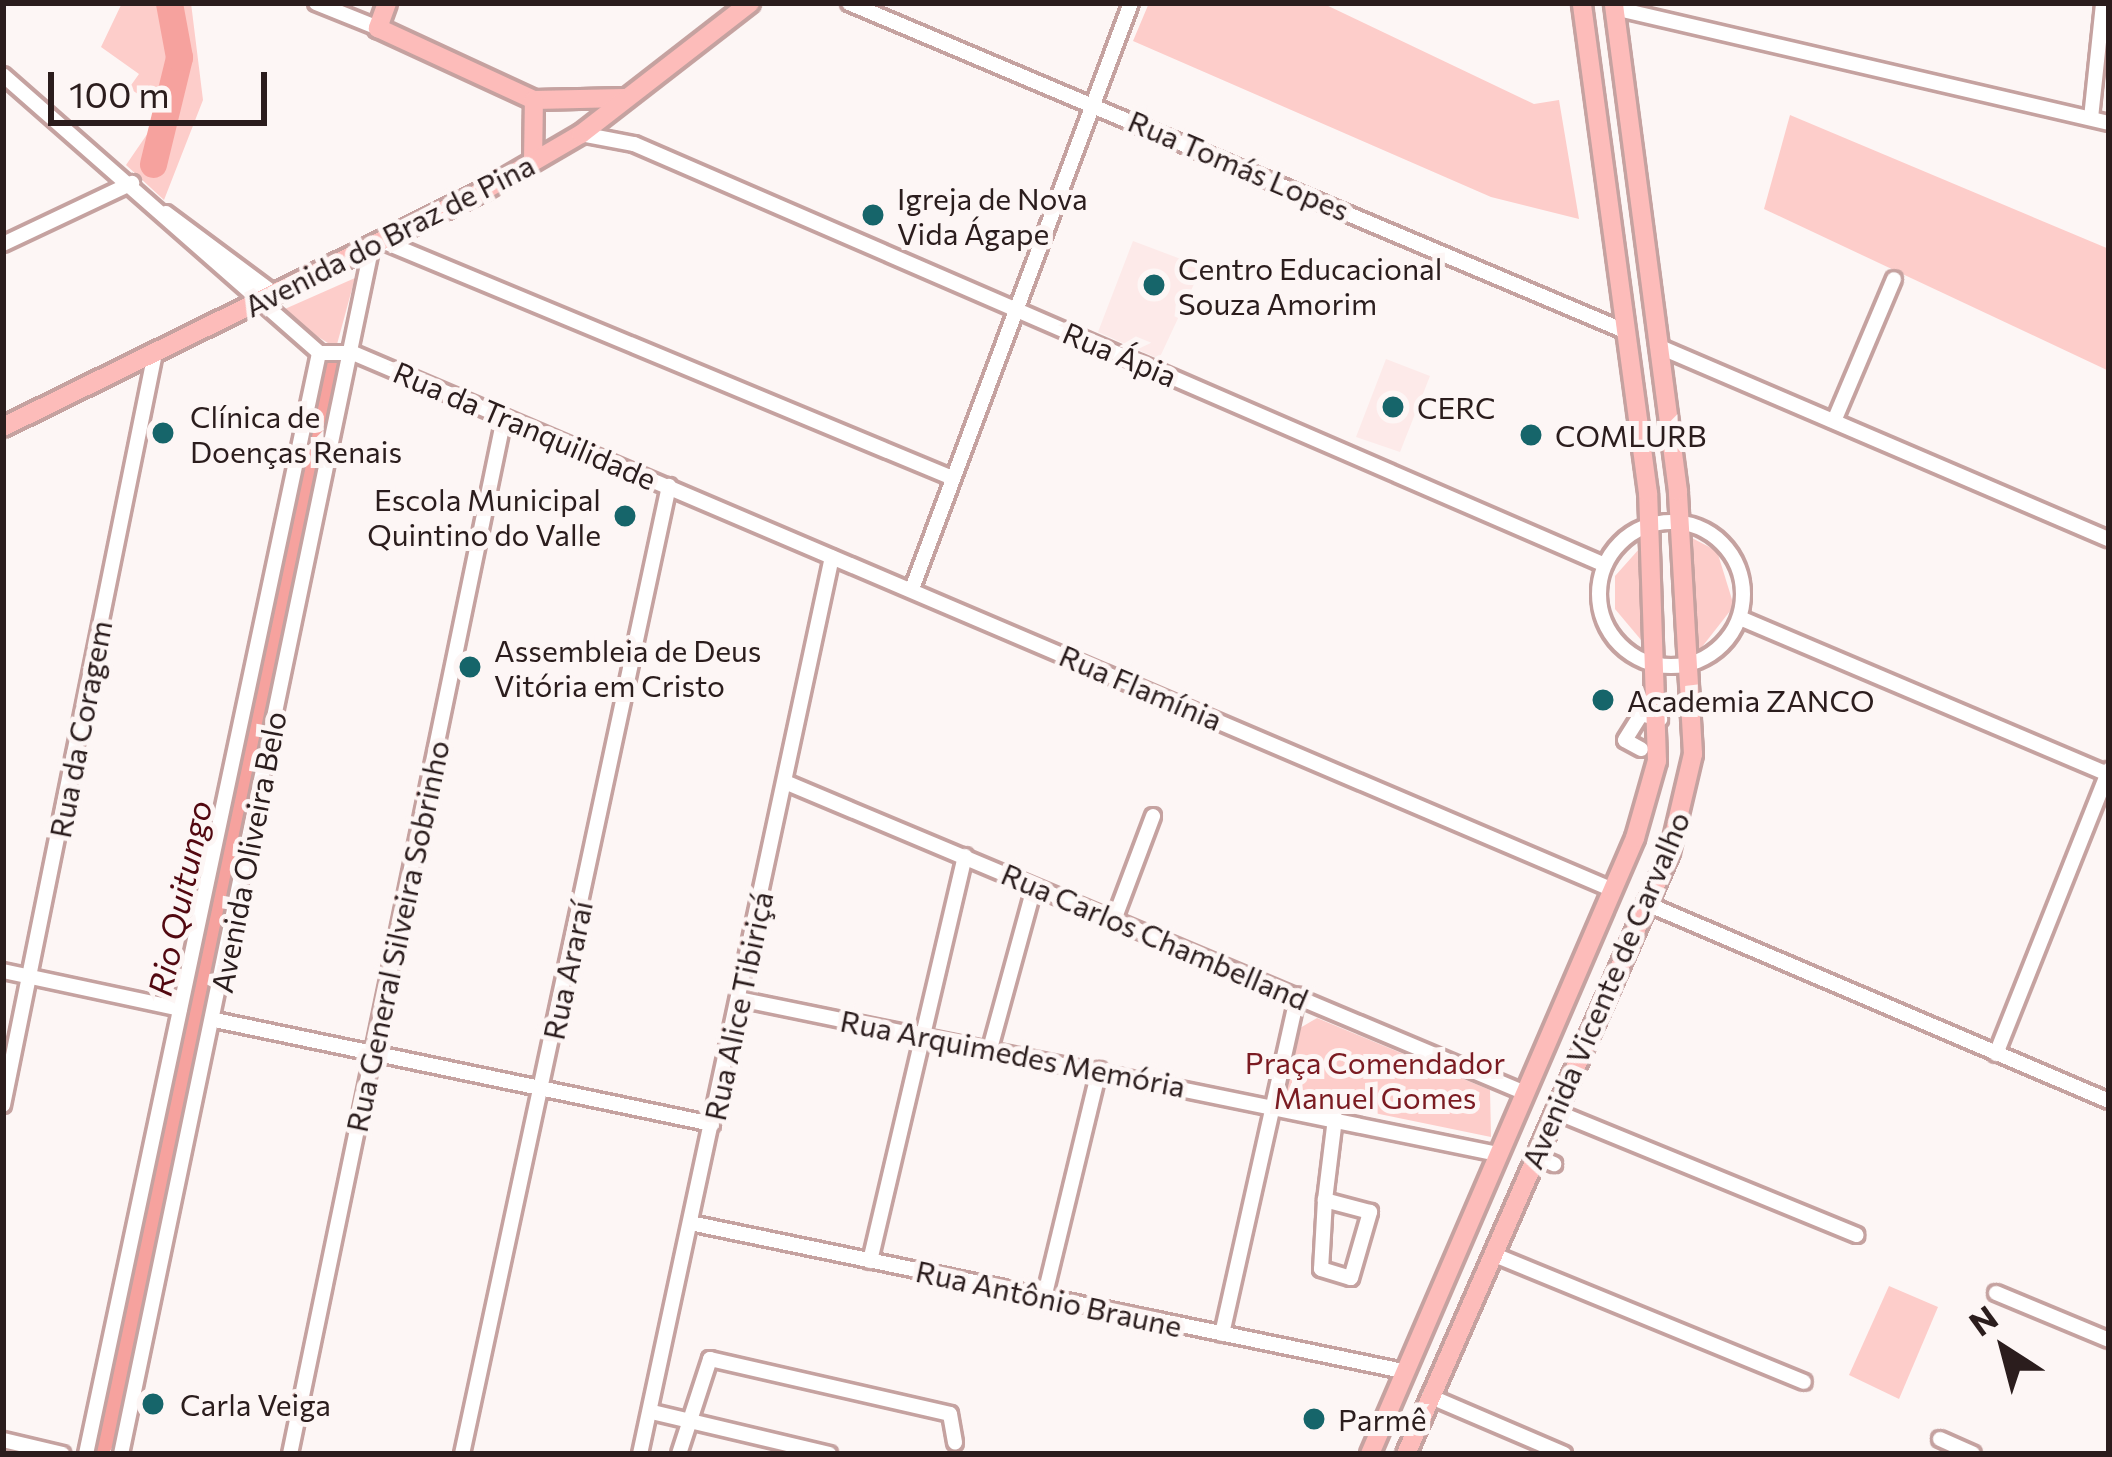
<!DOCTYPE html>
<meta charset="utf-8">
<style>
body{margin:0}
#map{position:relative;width:2112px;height:1457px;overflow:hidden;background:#fdf6f5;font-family:Commissioner,sans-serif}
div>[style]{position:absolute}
.built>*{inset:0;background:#fdeae9}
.green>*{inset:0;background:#fdcdca}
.river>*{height:27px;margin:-13.5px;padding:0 13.5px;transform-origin:13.5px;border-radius:13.5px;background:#f6a29e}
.roads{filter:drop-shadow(3px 0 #c5a2a0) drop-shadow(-3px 0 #c5a2a0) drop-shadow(0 3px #c5a2a0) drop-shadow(0 -3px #c5a2a0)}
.minor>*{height:14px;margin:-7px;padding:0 7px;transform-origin:7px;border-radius:7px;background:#fff}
.minor>.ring{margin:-7px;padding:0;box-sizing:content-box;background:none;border:14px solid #fff;border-radius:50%}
.major>*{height:18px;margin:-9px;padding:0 9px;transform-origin:9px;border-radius:9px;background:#fdbcba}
.dots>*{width:33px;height:33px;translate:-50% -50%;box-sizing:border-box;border:6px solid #fdf6f5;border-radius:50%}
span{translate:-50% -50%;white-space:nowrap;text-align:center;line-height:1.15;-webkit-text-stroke:10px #fdf6f5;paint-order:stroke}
.street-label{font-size:30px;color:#2b1d1d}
.poi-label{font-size:30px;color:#2b1d1d}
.left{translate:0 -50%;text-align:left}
.right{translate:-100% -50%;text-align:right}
.park-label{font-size:30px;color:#7b1b22}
.water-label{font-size:33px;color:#520810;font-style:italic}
.frame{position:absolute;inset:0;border:6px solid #2b1d1d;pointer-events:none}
.north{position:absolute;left:1944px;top:1289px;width:120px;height:120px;-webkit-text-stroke:9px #fdf6f5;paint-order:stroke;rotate:324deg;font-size:33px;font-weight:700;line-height:48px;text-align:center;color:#2b1d1d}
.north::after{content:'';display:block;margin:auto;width:42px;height:54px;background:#2b1d1d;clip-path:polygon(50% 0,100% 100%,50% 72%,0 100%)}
.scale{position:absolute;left:48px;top:72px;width:219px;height:54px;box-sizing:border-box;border:6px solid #2b1d1d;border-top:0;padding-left:15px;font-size:36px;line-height:42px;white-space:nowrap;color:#2b1d1d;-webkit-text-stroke:9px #fdf6f5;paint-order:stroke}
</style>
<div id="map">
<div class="built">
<i style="clip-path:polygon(1133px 241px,1202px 267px,1159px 359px,1098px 332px)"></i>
<i style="clip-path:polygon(1386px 359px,1430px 376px,1400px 452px,1356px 437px)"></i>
</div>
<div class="green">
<i style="clip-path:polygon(122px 3px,191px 3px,203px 100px,164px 200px,126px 165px,163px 111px,129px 88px,139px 74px,101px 47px)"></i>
<i style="clip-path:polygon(1149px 3px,1322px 3px,1534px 104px,1559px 100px,1579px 219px,1491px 197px,1133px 41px)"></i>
<i style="clip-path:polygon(1790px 115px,2109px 249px,2109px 371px,1764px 209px)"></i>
<i style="clip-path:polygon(355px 278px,336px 348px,278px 312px)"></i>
<i style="clip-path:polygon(1690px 537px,1717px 551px,1734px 606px,1698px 652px)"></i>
<i style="clip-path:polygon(1648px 539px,1652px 653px,1615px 609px,1615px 576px)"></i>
<i style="clip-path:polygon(1317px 1018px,1490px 1090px,1491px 1137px,1282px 1094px,1300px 1028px)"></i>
<i style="clip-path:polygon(1889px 1286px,1938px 1307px,1899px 1399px,1849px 1375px)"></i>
</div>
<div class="river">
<i style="left:153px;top:164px;width:110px;rotate:-76.3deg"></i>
<i style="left:179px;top:57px;width:55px;rotate:-100.5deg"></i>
<i style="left:99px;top:1442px;width:1097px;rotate:-77.9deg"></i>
</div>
<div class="roads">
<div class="minor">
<i style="left:316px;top:3px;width:67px;rotate:22deg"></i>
<i style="left:849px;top:3px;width:845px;rotate:22.92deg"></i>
<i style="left:1614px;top:8px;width:508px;rotate:13.08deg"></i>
<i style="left:3px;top:75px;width:421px;rotate:41.3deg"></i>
<i style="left:319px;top:353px;width:34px"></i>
<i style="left:353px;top:353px;width:1370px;rotate:23.08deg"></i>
<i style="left:2091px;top:118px;width:116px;rotate:-84deg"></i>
<i style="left:581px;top:134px;width:54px;rotate:10.7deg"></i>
<i style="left:634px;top:144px;width:1058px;rotate:23.44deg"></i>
<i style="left:166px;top:213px;width:137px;rotate:36.7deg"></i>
<i style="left:387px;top:243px;width:610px;rotate:22.57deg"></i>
<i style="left:3px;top:244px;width:143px;rotate:-25.3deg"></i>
<i style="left:1660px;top:347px;width:488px;rotate:23.2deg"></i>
<i style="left:1834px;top:421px;width:154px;rotate:-67.1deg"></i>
<i class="ring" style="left:1599px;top:522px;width:130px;height:130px"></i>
<i style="left:912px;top:589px;width:626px;rotate:-69.51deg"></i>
<i style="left:1740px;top:618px;width:401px;rotate:23deg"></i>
<i style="left:1641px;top:749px;width:18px;rotate:-151deg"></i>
<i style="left:1625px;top:740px;width:31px;rotate:-58deg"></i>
<i style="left:1641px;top:714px;width:20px;rotate:15deg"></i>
<i style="left:785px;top:782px;width:800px;rotate:22.79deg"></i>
<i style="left:1645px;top:903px;width:504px;rotate:23.11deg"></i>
<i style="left:1114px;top:920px;width:111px;rotate:-69.4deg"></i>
<i style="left:3px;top:971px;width:181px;rotate:12.1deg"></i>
<i style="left:739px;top:999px;width:775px;rotate:11.54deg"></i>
<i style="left:215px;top:1020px;width:508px;rotate:11.82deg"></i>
<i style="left:991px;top:1045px;width:163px;rotate:-74.7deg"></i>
<i style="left:1996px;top:1054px;width:306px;rotate:-68.3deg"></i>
<i style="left:3px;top:1105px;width:767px;rotate:-78.57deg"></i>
<i style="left:1554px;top:1111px;width:327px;rotate:22.3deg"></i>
<i style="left:1535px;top:1156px;width:21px;rotate:23deg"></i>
<i style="left:1325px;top:1200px;width:69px;rotate:93.3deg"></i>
<i style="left:1321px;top:1269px;width:31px;rotate:17deg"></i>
<i style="left:1351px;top:1278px;width:69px;rotate:-73.9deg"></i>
<i style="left:1370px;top:1212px;width:47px;rotate:-165.1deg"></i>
<i style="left:1325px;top:1200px;width:83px;rotate:-83deg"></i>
<i style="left:695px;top:1224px;width:723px;rotate:11.73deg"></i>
<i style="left:1492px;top:1254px;width:337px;rotate:22.3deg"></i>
<i style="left:870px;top:1261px;width:416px;rotate:-76.8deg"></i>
<i style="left:1996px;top:1293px;width:122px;rotate:22.6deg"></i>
<i style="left:1044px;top:1298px;width:235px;rotate:-76.4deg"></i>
<i style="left:1222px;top:1334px;width:347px;rotate:-77.4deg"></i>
<i style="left:1429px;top:1396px;width:147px;rotate:23.2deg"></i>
<i style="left:652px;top:1412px;width:182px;rotate:13.3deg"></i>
<i style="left:1940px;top:1439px;width:36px;rotate:24deg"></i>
<i style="left:3px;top:1440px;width:61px;rotate:13.3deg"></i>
<i style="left:86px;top:1454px;width:1125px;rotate:-78.05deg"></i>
<i style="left:121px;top:1454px;width:1230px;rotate:-78.27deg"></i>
<i style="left:290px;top:1454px;width:1058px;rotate:-78.33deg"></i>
<i style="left:462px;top:1454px;width:990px;rotate:-77.93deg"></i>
<i style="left:640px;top:1454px;width:917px;rotate:-77.92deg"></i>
<i style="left:679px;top:1454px;width:100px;rotate:-71.9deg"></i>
<i style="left:710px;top:1359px;width:246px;rotate:12.9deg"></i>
<i style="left:950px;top:1414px;width:29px;rotate:80deg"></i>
</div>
<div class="major">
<i style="left:387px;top:3px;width:27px;rotate:110deg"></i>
<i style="left:378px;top:28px;width:172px;rotate:24.8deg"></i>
<i style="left:534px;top:100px;width:91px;rotate:-1.3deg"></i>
<i style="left:533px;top:161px;width:61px;rotate:-89.1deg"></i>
<i style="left:3px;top:427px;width:537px;rotate:-26.18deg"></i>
<i style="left:485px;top:190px;width:111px;rotate:-30.3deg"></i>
<i style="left:581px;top:134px;width:214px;rotate:-37.8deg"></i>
<i style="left:1370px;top:1454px;width:671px;rotate:-66.72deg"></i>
<i style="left:1635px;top:838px;width:80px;rotate:-74.1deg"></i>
<i style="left:1657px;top:761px;width:268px;rotate:-91.9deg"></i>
<i style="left:1648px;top:493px;width:494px;rotate:-97.7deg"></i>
<i style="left:1406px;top:1454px;width:657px;rotate:-66.32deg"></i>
<i style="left:1670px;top:852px;width:101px;rotate:-76.8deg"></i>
<i style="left:1693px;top:754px;width:263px;rotate:-93.3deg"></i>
<i style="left:1678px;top:491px;width:492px;rotate:-97.5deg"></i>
</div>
</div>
<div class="dots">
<i style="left:873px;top:215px;background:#16656a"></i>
<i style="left:1154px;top:285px;background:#16656a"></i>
<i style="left:1393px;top:407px;background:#16656a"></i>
<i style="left:163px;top:433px;background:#16656a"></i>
<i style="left:1531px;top:435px;background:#16656a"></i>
<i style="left:625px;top:516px;background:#16656a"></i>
<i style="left:470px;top:667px;background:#16656a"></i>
<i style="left:1603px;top:700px;background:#16656a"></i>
<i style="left:153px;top:1404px;background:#16656a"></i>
<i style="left:1314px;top:1419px;background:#16656a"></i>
</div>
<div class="street-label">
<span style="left:1239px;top:165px;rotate:23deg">Rua Tomás Lopes</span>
<span style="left:389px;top:235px;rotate:-27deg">Avenida do Braz de Pina</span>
<span style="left:1120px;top:354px;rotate:23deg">Rua Ápia</span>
<span style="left:525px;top:425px;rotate:23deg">Rua da Tranquilidade</span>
<span style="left:1141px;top:687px;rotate:23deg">Rua Flamínia</span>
<span style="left:80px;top:729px;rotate:-79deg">Rua da Coragem</span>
<span style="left:248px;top:852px;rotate:-79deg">Avenida Oliveira Belo</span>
<span style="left:397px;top:936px;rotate:-78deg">Rua General Silveira Sobrinho</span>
<span style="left:1155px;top:936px;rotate:23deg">Rua Carlos Chambelland</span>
<span style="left:567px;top:970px;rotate:-78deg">Rua Araraí</span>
<span style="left:1605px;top:990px;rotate:-67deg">Avenida Vicente de Carvalho</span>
<span style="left:738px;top:1006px;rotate:-78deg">Rua Alice Tibiriçá</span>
<span style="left:1013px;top:1053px;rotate:11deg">Rua Arquimedes Memória</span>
<span style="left:1049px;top:1298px;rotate:12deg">Rua Antônio Braune</span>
</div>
<div class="poi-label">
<span class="left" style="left:897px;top:215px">Igreja de Nova<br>Vida Ágape</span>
<span class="left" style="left:1178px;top:285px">Centro Educacional<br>Souza Amorim</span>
<span class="left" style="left:1417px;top:407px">CERC</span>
<span class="left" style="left:190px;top:433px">Clínica de<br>Doenças Renais</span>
<span class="left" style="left:1555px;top:435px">COMLURB</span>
<span class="right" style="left:601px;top:516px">Escola Municipal<br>Quintino do Valle</span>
<span class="left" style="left:494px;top:667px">Assembleia de Deus<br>Vitória em Cristo</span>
<span class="left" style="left:1627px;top:700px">Academia ZANCO</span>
<span class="left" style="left:180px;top:1404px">Carla Veiga</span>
<span class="left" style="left:1338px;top:1419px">Parmê</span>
</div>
<div class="park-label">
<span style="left:1375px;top:1079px">Praça Comendador<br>Manuel Gomes</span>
</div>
<div class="water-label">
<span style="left:179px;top:898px;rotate:-78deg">Rio Quitungo</span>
</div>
<div class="frame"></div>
<div class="north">N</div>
<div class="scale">100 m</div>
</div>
